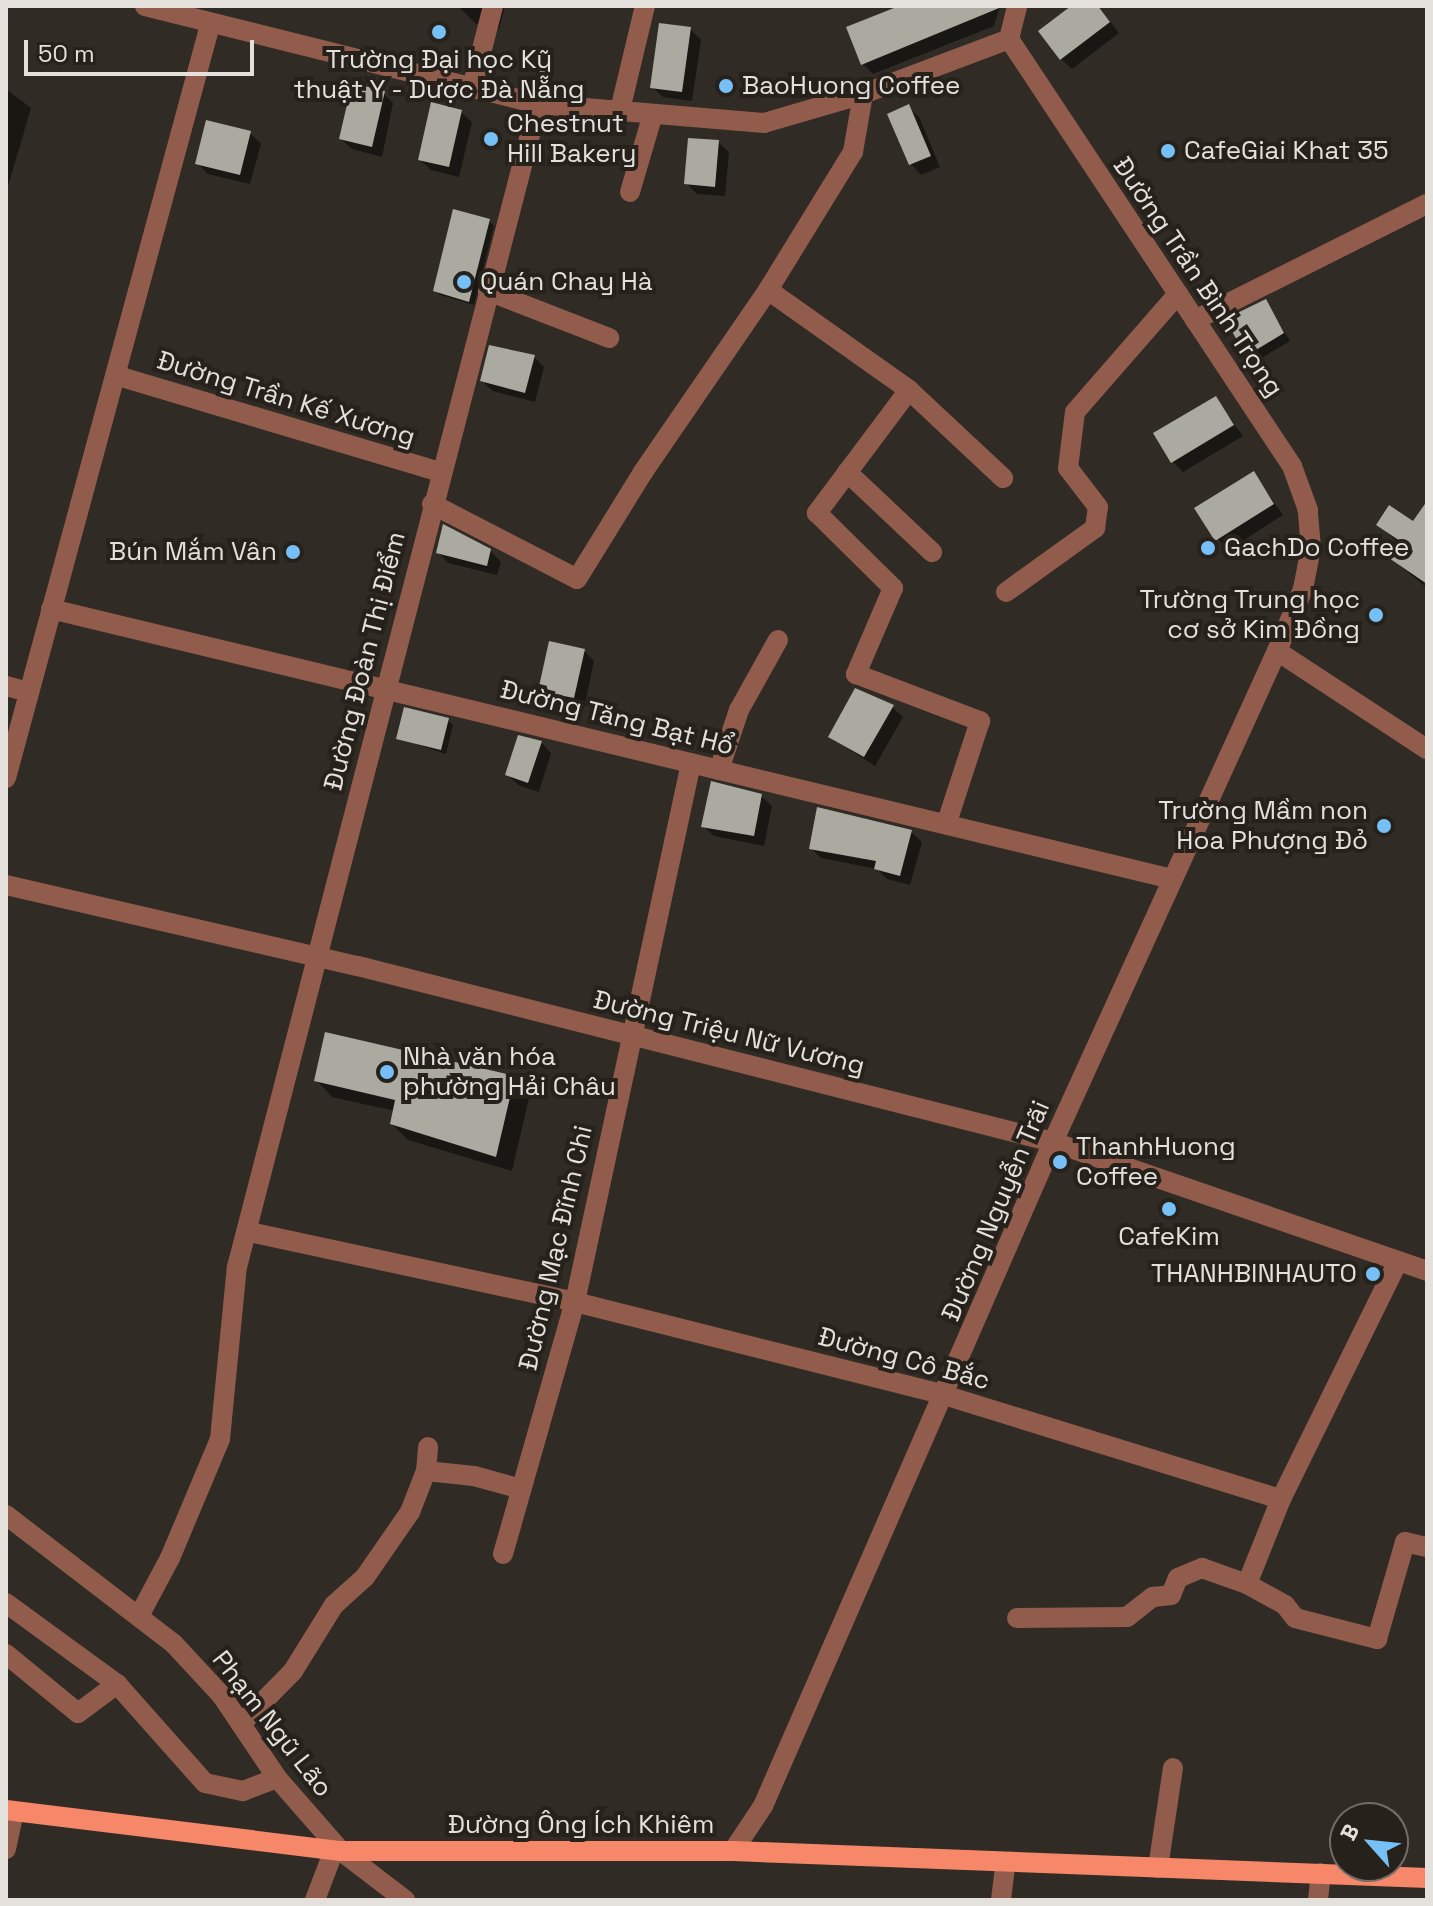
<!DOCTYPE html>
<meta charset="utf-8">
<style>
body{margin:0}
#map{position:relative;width:1433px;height:1906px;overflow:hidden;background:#302b25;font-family:"Space Grotesk",sans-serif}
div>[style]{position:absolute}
.shadow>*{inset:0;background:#0007}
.building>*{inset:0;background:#abaaa1}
.minor>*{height:20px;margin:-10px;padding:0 10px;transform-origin:10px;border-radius:10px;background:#925c4d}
.major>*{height:20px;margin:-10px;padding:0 10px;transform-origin:10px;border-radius:10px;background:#f78769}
.dots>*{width:22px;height:22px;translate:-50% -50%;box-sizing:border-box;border:4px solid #26211b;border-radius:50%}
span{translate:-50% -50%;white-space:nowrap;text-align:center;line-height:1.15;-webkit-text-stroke:8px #26211b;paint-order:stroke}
.poi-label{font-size:26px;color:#e4e0dc}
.left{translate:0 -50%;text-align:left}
.right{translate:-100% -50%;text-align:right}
.street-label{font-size:26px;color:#e4e0dc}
.frame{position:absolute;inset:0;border:8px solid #e4e0dc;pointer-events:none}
.north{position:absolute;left:1329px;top:1802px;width:80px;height:80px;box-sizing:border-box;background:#26211b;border:2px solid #726d68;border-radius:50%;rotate:297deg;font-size:22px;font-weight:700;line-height:32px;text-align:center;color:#e4e0dc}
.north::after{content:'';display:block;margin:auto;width:28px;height:36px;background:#76c0f7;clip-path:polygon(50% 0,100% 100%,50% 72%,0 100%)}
.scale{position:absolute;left:24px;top:40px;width:230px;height:36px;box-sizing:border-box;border:4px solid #e4e0dc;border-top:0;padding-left:10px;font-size:24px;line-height:28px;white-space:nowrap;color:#e4e0dc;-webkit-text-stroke:6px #26211b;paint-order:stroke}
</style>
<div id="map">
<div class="shadow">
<i style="clip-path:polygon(458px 6px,505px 6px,499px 29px,476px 24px)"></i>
<i style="clip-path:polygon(903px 6px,1000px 6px,994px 26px,873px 74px,862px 63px)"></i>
<i style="clip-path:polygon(1074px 6px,1098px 6px,1119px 33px,1072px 69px,1061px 59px)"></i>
<i style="clip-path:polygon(690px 29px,701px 40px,692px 101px,663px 97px,652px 87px)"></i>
<i style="clip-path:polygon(6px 89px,31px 108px,6px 193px)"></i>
<i style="clip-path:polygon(382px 92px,393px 103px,382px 157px,352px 149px,341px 139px)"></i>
<i style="clip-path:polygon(908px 107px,919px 117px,940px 167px,921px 175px,911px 164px)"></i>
<i style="clip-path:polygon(461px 112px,472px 122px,459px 177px,431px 170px,420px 160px)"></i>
<i style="clip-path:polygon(250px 133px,261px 144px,250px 184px,208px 174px,197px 163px)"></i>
<i style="clip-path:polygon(718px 142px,729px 152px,725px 196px,697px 194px,686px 183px)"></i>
<i style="clip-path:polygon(489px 221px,494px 226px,474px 305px,440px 295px,435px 290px)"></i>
<i style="clip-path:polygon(1265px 302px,1290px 341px,1255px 362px,1248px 354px)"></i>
<i style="clip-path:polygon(534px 357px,544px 367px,535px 402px,493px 391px,482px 381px)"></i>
<i style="clip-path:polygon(1215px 398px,1243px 436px,1183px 472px,1173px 462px)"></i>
<i style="clip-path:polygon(1253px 473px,1283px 515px,1227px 551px,1197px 509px)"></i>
<i style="clip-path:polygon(1427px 506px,1427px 588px,1391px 558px,1400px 545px,1379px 524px,1415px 524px)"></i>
<i style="clip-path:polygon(490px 551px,501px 562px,497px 575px,448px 563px,438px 552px)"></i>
<i style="clip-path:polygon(584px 651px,594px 661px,584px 708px,550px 701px,540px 690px)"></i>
<i style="clip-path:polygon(892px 707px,903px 717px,875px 766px,830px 737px)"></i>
<i style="clip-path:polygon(448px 720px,453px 725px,446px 754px,398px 738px)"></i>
<i style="clip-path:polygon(541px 742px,551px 753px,539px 792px,518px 785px,507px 774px)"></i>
<i style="clip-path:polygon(761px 796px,772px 806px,764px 846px,714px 836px,703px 826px)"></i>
<i style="clip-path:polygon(911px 832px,922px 842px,910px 885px,887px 879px,877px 869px,821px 858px,811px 848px)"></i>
<i style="clip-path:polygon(514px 1078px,530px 1094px,512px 1171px,408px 1140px,392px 1124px,395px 1111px,332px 1097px,316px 1080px)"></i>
</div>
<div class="building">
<i style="clip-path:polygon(899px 6px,1004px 6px,861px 65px,846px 27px)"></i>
<i style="clip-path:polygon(1071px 6px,1098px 6px,1110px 22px,1060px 60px,1038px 31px)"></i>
<i style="clip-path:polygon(659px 23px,691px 27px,682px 92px,650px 88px)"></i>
<i style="clip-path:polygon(352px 83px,385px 91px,372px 147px,339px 139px)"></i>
<i style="clip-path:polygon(431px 102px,462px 110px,449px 167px,418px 160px)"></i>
<i style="clip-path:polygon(909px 104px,931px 156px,909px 165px,887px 114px)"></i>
<i style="clip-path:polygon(206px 120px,251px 131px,240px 175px,195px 164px)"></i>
<i style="clip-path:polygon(688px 138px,719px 140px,715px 187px,684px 184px)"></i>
<i style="clip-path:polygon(453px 209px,490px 219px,469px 302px,433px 291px)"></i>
<i style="clip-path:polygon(1266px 299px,1284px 333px,1246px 356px,1225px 319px)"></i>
<i style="clip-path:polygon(489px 345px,535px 355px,525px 393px,480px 381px)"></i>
<i style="clip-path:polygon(1216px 396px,1234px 425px,1171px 463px,1153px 433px)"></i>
<i style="clip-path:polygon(1254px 471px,1274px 504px,1215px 541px,1194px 508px)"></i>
<i style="clip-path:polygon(1427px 501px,1427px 584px,1389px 558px,1400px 541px,1376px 525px,1389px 505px,1413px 521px)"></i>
<i style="clip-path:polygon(443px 524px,491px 549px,487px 566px,436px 553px)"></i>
<i style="clip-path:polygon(549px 641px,585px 649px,574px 698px,538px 691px)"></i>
<i style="clip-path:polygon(855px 688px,894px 705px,864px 757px,828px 737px)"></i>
<i style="clip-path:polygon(404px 707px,449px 718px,441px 750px,396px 739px)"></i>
<i style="clip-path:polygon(518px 735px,542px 741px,528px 783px,505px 775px)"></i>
<i style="clip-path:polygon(711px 781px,762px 794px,754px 836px,701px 827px)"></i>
<i style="clip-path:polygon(817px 807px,912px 830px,900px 876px,874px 869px,876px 861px,809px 849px)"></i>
<i style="clip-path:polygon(325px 1032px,515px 1076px,496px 1157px,390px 1124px,395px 1100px,314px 1081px)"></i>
</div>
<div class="minor">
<i style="left:145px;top:6px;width:405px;rotate:14deg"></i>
<i style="left:538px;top:104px;width:227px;rotate:4.8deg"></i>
<i style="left:764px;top:123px;width:103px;rotate:-16.3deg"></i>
<i style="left:863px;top:94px;width:156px;rotate:-20.6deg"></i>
<i style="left:472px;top:88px;width:85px;rotate:-75.6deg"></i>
<i style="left:620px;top:110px;width:107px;rotate:-76.5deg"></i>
<i style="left:630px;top:192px;width:81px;rotate:-73.6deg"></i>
<i style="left:768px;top:290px;width:162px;rotate:-58.4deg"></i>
<i style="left:853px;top:152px;width:59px;rotate:-80.2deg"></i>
<i style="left:488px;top:291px;width:130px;rotate:21.2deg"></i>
<i style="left:1195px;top:320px;width:259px;rotate:-26.6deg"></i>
<i style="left:118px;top:376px;width:337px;rotate:16.6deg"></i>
<i style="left:909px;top:390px;width:154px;rotate:126.8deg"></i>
<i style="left:817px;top:513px;width:107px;rotate:44.6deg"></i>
<i style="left:893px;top:588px;width:94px;rotate:113.3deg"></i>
<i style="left:856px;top:674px;width:133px;rotate:20.8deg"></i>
<i style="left:980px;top:721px;width:109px;rotate:108.1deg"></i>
<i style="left:847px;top:472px;width:117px;rotate:43.3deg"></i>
<i style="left:432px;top:504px;width:163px;rotate:27.3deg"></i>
<i style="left:577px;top:579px;width:126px;rotate:-58.3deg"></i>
<i style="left:643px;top:472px;width:221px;rotate:-55.5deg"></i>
<i style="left:768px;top:290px;width:173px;rotate:35.3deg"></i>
<i style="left:909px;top:390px;width:129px;rotate:43.1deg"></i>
<i style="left:1006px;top:592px;width:110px;rotate:-35.7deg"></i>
<i style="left:1095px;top:528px;width:21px;rotate:-82deg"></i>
<i style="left:1098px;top:507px;width:49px;rotate:-127.6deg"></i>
<i style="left:1068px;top:468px;width:56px;rotate:-82.9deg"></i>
<i style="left:1075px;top:412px;width:157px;rotate:-48.9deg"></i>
<i style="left:51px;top:609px;width:1153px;rotate:13.54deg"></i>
<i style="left:1277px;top:651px;width:179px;rotate:33.2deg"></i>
<i style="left:6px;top:686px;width:24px;rotate:15deg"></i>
<i style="left:719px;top:770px;width:63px;rotate:-71.6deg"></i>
<i style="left:739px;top:710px;width:80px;rotate:-60.9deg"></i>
<i style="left:6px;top:778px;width:780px;rotate:-74.84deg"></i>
<i style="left:6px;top:885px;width:361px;rotate:13deg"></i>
<i style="left:358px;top:966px;width:717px;rotate:14.21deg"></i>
<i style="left:1053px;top:1142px;width:396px;rotate:19deg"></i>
<i style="left:249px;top:1232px;width:333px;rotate:12.1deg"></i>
<i style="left:575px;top:1302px;width:381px;rotate:14.1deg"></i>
<i style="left:944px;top:1395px;width:353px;rotate:17.2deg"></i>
<i style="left:1281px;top:1499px;width:265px;rotate:-63.8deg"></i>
<i style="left:426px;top:1471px;width:48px;rotate:5.9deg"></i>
<i style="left:474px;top:1476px;width:49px;rotate:15.5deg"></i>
<i style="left:6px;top:1515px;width:210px;rotate:37.5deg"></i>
<i style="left:173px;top:1643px;width:72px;rotate:47.2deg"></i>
<i style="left:222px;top:1696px;width:99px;rotate:56.1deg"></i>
<i style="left:277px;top:1778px;width:97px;rotate:48.8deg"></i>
<i style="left:341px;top:1851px;width:81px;rotate:37.4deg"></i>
<i style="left:503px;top:1554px;width:262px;rotate:-74.1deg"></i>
<i style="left:575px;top:1302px;width:551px;rotate:-77.85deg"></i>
<i style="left:1247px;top:1584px;width:43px;rotate:28.9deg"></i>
<i style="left:1285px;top:1605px;width:16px;rotate:52deg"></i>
<i style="left:1295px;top:1618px;width:85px;rotate:14.4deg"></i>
<i style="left:1377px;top:1639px;width:101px;rotate:-73.9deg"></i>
<i style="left:1405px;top:1542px;width:23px;rotate:13deg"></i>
<i style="left:6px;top:1603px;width:137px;rotate:36.1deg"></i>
<i style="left:117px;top:1684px;width:132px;rotate:48.4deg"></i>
<i style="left:205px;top:1783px;width:39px;rotate:12deg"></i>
<i style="left:243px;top:1791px;width:36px;rotate:-21deg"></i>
<i style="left:139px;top:1616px;width:66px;rotate:-61.9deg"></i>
<i style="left:170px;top:1558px;width:129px;rotate:-67.2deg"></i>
<i style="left:220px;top:1439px;width:173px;rotate:-84.4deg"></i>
<i style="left:237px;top:1267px;width:1201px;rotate:-75.49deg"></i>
<i style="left:1017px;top:1618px;width:110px;rotate:-0.5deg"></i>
<i style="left:1127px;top:1617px;width:33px;rotate:-38deg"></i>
<i style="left:1153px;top:1597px;width:18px;rotate:-6deg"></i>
<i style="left:1171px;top:1595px;width:18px;rotate:-68deg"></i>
<i style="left:1178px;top:1578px;width:26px;rotate:-23deg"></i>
<i style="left:1202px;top:1568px;width:48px;rotate:19.6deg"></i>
<i style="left:1247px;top:1584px;width:92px;rotate:-68.2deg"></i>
<i style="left:6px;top:1654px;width:93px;rotate:39.3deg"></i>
<i style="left:78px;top:1713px;width:49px;rotate:-36.6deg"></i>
<i style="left:241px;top:1724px;width:74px;rotate:-45.5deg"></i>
<i style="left:293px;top:1671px;width:78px;rotate:-58.2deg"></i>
<i style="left:334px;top:1605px;width:42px;rotate:-42.1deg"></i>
<i style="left:365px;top:1577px;width:79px;rotate:-55.3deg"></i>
<i style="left:410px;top:1512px;width:44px;rotate:-68.7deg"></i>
<i style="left:426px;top:1471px;width:24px;rotate:-85deg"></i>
<i style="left:6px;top:1849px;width:38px;rotate:-78deg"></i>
<i style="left:733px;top:1851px;width:54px;rotate:-56.3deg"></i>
<i style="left:763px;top:1806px;width:725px;rotate:-66.41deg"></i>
<i style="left:1053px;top:1142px;width:540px;rotate:-65.48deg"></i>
<i style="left:1277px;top:651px;width:67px;rotate:-67.2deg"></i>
<i style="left:1303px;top:589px;width:42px;rotate:-79deg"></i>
<i style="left:1311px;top:548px;width:38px;rotate:-95deg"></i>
<i style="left:1308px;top:510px;width:47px;rotate:-110deg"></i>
<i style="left:1292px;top:466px;width:512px;rotate:-123.53deg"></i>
<i style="left:1009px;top:39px;width:34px;rotate:-76deg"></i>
<i style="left:1158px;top:1868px;width:101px;rotate:-81.5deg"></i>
<i style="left:315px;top:1900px;width:53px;rotate:-69.2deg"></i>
<i style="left:1001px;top:1900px;width:38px;rotate:-83deg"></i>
<i style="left:1318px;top:1900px;width:27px;rotate:-84deg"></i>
</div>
<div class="major">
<i style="left:6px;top:1810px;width:337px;rotate:7deg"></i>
<i style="left:341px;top:1851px;width:392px"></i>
<i style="left:733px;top:1851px;width:695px;rotate:2.23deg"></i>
</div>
<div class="dots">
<i style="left:439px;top:32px;background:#76c0f7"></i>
<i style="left:726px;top:86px;background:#76c0f7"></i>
<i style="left:491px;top:139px;background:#76c0f7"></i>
<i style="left:1168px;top:151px;background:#76c0f7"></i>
<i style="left:464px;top:282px;background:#76c0f7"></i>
<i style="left:1208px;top:548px;background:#76c0f7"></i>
<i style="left:293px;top:552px;background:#76c0f7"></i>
<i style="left:1376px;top:615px;background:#76c0f7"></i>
<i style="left:1384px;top:826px;background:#76c0f7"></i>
<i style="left:387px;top:1072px;background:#76c0f7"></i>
<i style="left:1060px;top:1162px;background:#76c0f7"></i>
<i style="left:1169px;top:1209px;background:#76c0f7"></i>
<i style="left:1373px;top:1274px;background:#76c0f7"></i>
</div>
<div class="poi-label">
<span style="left:439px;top:75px">Trường Đại học Kỹ<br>thuật Y - Dược Đà Nẵng</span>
<span class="left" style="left:742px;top:86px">BaoHuong Coffee</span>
<span class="left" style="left:507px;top:139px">Chestnut<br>Hill Bakery</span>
<span class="left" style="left:1184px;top:151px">CafeGiai Khat 35</span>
<span class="left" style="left:480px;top:282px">Quán Chay Hà</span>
<span class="left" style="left:1224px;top:548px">GachDo Coffee</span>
<span class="right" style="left:277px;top:552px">Bún Mắm Vân</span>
<span class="right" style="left:1360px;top:615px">Trường Trung học<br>cơ sở Kim Đồng</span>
<span class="right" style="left:1368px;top:826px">Trường Mầm non<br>Hoa Phượng Đỏ</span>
<span class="left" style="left:403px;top:1072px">Nhà văn hóa<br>phường Hải Châu</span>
<span class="left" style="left:1076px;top:1162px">ThanhHuong<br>Coffee</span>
<span style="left:1169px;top:1237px">CafeKim</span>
<span class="right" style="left:1357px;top:1274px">THANHBINHAUTO</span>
</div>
<div class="street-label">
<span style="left:1198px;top:277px;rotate:56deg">Đường Trần Bình Trọng</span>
<span style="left:286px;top:399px;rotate:17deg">Đường Trần Kế Xương</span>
<span style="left:365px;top:661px;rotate:-76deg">Đường Đoàn Thị Điểm</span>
<span style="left:617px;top:718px;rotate:14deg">Đường Tăng Bạt Hổ</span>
<span style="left:729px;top:1033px;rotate:14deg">Đường Triệu Nữ Vương</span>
<span style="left:996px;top:1211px;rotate:-67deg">Đường Nguyễn Trãi</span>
<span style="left:556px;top:1248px;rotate:-77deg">Đường Mạc Đĩnh Chi</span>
<span style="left:904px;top:1359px;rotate:15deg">Đường Cô Bắc</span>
<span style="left:272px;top:1724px;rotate:52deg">Phạm Ngũ Lão</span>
<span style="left:581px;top:1825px">Đường Ông Ích Khiêm</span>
</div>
<div class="frame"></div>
<div class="north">B</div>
<div class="scale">50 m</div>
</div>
